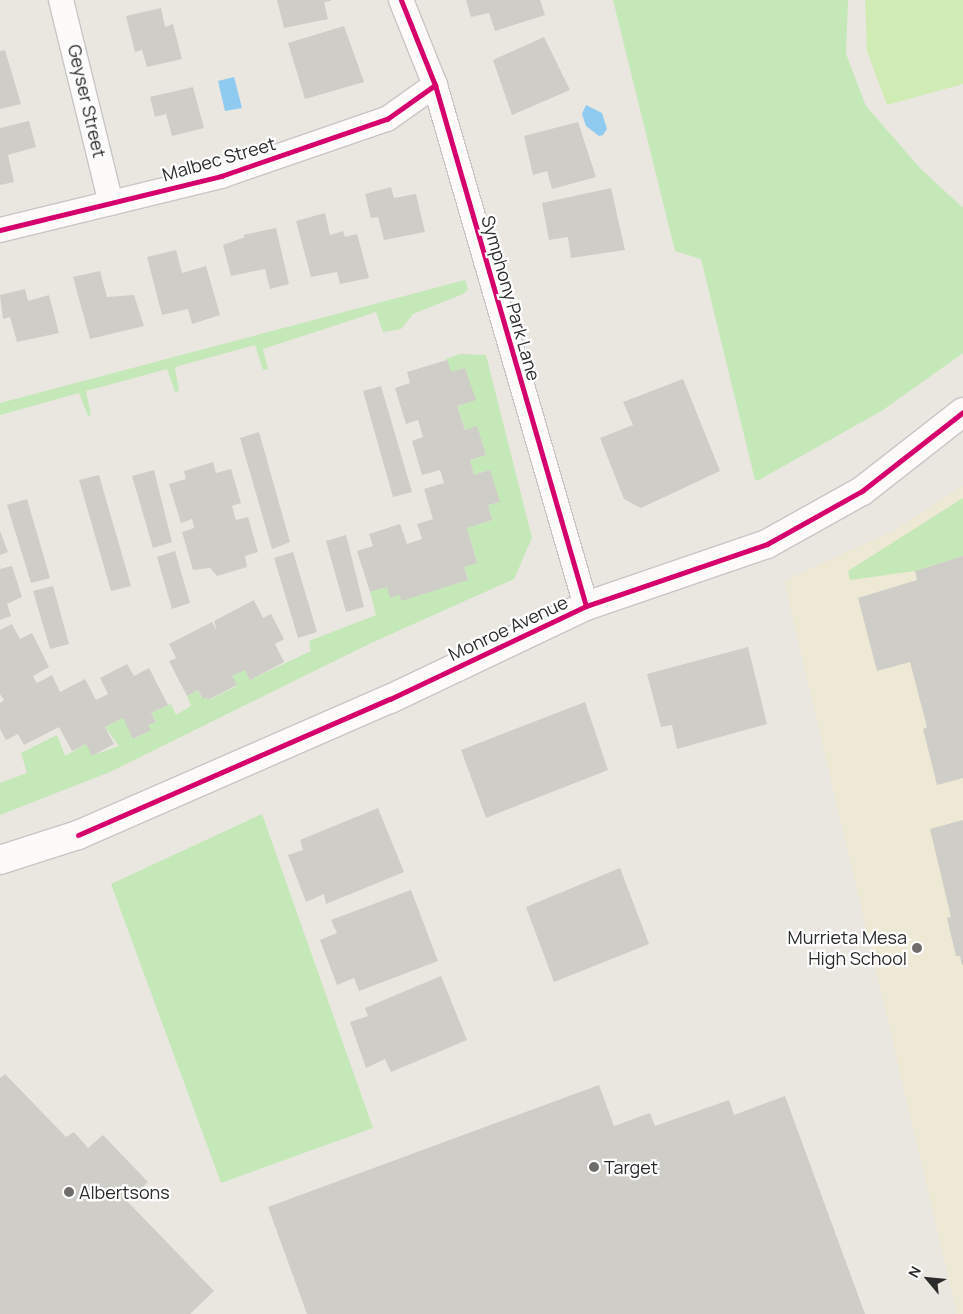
<!DOCTYPE html>
<style>
body{margin:0}
#map{position:relative;width:963px;height:1314px;overflow:hidden;background:#eae7e0;font-family:Manrope,sans-serif}
div>[style]{position:absolute}
.education>*{inset:0;background:#eee9d4}
.green>*{inset:0;background:#c4e8b7}
.pitch>*{inset:0;background:#d0ecb4}
.water>*{inset:0;background:#8fcaf0}
.building>*{inset:0;background:#cfcdc7}
.roads{filter:drop-shadow(1px 0 #c7c6c6) drop-shadow(-1px 0 #c7c6c6) drop-shadow(0 1px #c7c6c6) drop-shadow(0 -1px #c7c6c6)}
.minor>*{height:24px;margin:-12px;padding:0 12px;transform-origin:12px;border-radius:12px;background:#fcfbfa}
.tertiary>*{height:28px;margin:-14px;padding:0 14px;transform-origin:14px;border-radius:14px;background:#fcfbfa}
.cycleway>*{height:5px;margin:-2.5px;padding:0 2.5px;transform-origin:2.5px;border-radius:2.5px;background:#d6006c}
.dots>*{width:14px;height:14px;translate:-50% -50%;box-sizing:border-box;border:2px solid #fff;border-radius:50%}
span{translate:-50% -50%;white-space:nowrap;text-align:center;line-height:1.15;-webkit-text-stroke:4.5px #fff;paint-order:stroke}
.street-label{font-size:18px;color:#2b2b2b}
.poi-label{font-size:18px;color:#2b2b2b}
.right{translate:-100% -50%;text-align:right}
.left{translate:0 -50%;text-align:left}
.north{position:absolute;left:903px;top:1254px;width:50px;height:50px;-webkit-text-stroke:4px #fff;paint-order:stroke;rotate:298deg;font-size:14px;font-weight:700;line-height:20px;text-align:center;color:#2b2b2b}
.north::after{content:'';display:block;margin:auto;width:18px;height:22px;background:#2b2b2b;clip-path:polygon(50% 0,100% 100%,50% 72%,0 100%)}
</style>
<div id="map">
<div class="education">
<i style="clip-path:polygon(963px 486px,963px 1314px,957px 1314px,784px 581px,895px 530px)"></i>
</div>
<div class="green">
<i style="clip-path:polygon(613px 0,848px 0,846px 54px,866px 106px,920px 168px,963px 208px,963px 353px,883px 410px,759px 480px,755px 480px,701px 259px,675px 251px)"></i>
<i style="clip-path:polygon(465px 280px,468px 289px,463px 294px,413px 314px,401px 329px,383px 332px,376px 312px,263px 349px,268px 369px,263px 370px,255px 345px,175px 367px,179px 391px,175px 392px,167px 369px,86px 391px,91px 415px,88px 416px,79px 393px,0 415px,0 403px)"></i>
<i style="clip-path:polygon(460px 354px,486px 355px,532px 538px,514px 579px,369px 644px,110px 772px,0 815px,0 783px,27px 773px,21px 753px,57px 735px,65px 756px,86px 744px,93px 755px,119px 746px,105px 727px,123px 718px,134px 739px,150px 730px,148px 725px,156px 721px,151px 713px,168px 705px,171px 704px,176px 715px,191px 706px,187px 696px,198px 690px,202px 698px,206px 697px,209px 700px,237px 686px,232px 676px,245px 670px,250px 680px,311px 651px,309px 641px,376px 615px,370px 592px,387px 587px,400px 595px,402px 600px,468px 580px,464px 567px,477px 562px,467px 528px,492px 520px,488px 505px,499px 502px,490px 470px,474px 475px,470px 460px,486px 455px,477px 427px,465px 430px,457px 406px,475px 400px,465px 368px,450px 373px,446px 359px)"></i>
<i style="clip-path:polygon(963px 498px,963px 556px,915px 571px,850px 580px,848px 571px)"></i>
<i style="clip-path:polygon(262px 814px,373px 1128px,221px 1183px,111px 884px)"></i>
</div>
<div class="pitch">
<i style="clip-path:polygon(865px 0,963px 0,963px 84px,887px 105px,867px 51px)"></i>
</div>
<div class="water">
<i style="clip-path:polygon(234px 77px,242px 108px,225px 111px,218px 81px)"></i>
<i style="clip-path:polygon(586px 105px,602px 113px,607px 129px,603px 135px,599px 136px,586px 126px,582px 114px)"></i>
</div>
<div class="building">
<i style="clip-path:polygon(277px 0,331px 0,331px 1px,324px 2px,328px 19px,284px 28px)"></i>
<i style="clip-path:polygon(466px 0,540px 0,545px 15px,495px 31px,489px 13px,471px 17px)"></i>
<i style="clip-path:polygon(161px 8px,165px 27px,173px 24px,182px 59px,147px 67px,142px 50px,135px 52px,126px 16px)"></i>
<i style="clip-path:polygon(344px 26px,364px 82px,305px 99px,288px 43px)"></i>
<i style="clip-path:polygon(544px 37px,570px 90px,512px 115px,493px 60px)"></i>
<i style="clip-path:polygon(5px 50px,21px 104px,0 109px,0 51px)"></i>
<i style="clip-path:polygon(193px 87px,204px 128px,172px 136px,166px 114px,155px 117px,150px 97px)"></i>
<i style="clip-path:polygon(29px 121px,36px 147px,8px 155px,14px 182px,0 185px,0 128px)"></i>
<i style="clip-path:polygon(578px 122px,596px 177px,552px 189px,547px 171px,533px 175px,524px 136px)"></i>
<i style="clip-path:polygon(391px 187px,394px 198px,416px 194px,425px 232px,384px 240px,378px 217px,371px 218px,365px 194px)"></i>
<i style="clip-path:polygon(611px 188px,625px 250px,571px 258px,568px 237px,549px 240px,542px 203px)"></i>
<i style="clip-path:polygon(325px 213px,330px 235px,343px 231px,345px 237px,357px 234px,369px 278px,340px 284px,337px 272px,311px 277px,296px 221px)"></i>
<i style="clip-path:polygon(276px 228px,289px 284px,270px 289px,265px 269px,231px 276px,223px 245px,245px 237px,243px 235px)"></i>
<i style="clip-path:polygon(176px 250px,182px 273px,206px 266px,220px 315px,192px 324px,188px 309px,162px 315px,147px 257px)"></i>
<i style="clip-path:polygon(100px 271px,107px 297px,134px 295px,144px 326px,90px 339px,73px 277px)"></i>
<i style="clip-path:polygon(25px 289px,28px 301px,49px 295px,59px 333px,17px 342px,10px 317px,3px 319px,0 295px)"></i>
<i style="clip-path:polygon(447px 360px,451px 372px,465px 368px,476px 400px,457px 406px,465px 430px,477px 426px,486px 455px,470px 460px,474px 475px,490px 470px,500px 502px,488px 505px,492px 520px,467px 528px,477px 563px,464px 567px,468px 580px,401px 601px,400px 595px,390px 598px,387px 587px,370px 592px,357px 551px,373px 546px,369px 534px,400px 524px,407px 544px,422px 539px,417px 524px,433px 519px,424px 489px,444px 483px,440px 470px,422px 475px,412px 441px,423px 437px,418px 420px,406px 424px,395px 388px,410px 383px,407px 372px)"></i>
<i style="clip-path:polygon(683px 379px,720px 471px,641px 508px,624px 499px,600px 438px,633px 425px,623px 402px)"></i>
<i style="clip-path:polygon(381px 386px,412px 492px,393px 497px,363px 391px)"></i>
<i style="clip-path:polygon(259px 432px,290px 542px,272px 549px,240px 438px)"></i>
<i style="clip-path:polygon(213px 462px,216px 473px,231px 469px,241px 503px,232px 506px,236px 520px,248px 517px,258px 552px,245px 556px,247px 567px,217px 576px,210px 568px,193px 570px,182px 532px,194px 528px,192px 519px,181px 523px,169px 484px,186px 479px,184px 471px)"></i>
<i style="clip-path:polygon(154px 470px,172px 542px,153px 548px,132px 476px)"></i>
<i style="clip-path:polygon(99px 475px,131px 586px,111px 591px,79px 480px)"></i>
<i style="clip-path:polygon(27px 499px,50px 578px,31px 583px,7px 505px)"></i>
<i style="clip-path:polygon(0 531px,8px 552px,0 555px)"></i>
<i style="clip-path:polygon(346px 535px,364px 607px,346px 612px,326px 541px)"></i>
<i style="clip-path:polygon(175px 551px,190px 603px,172px 609px,157px 557px)"></i>
<i style="clip-path:polygon(293px 552px,317px 632px,298px 638px,274px 558px)"></i>
<i style="clip-path:polygon(963px 556px,963px 778px,937px 785px,923px 729px,927px 727px,910px 662px,877px 671px,858px 598px,917px 580px,915px 571px)"></i>
<i style="clip-path:polygon(12px 566px,22px 597px,7px 604px,11px 616px,0 620px,0 569px)"></i>
<i style="clip-path:polygon(53px 586px,69px 644px,50px 649px,33px 591px)"></i>
<i style="clip-path:polygon(254px 600px,263px 618px,271px 614px,284px 639px,275px 644px,284px 662px,250px 680px,245px 670px,232px 676px,237px 685px,208px 700px,206px 697px,203px 699px,198px 690px,187px 696px,169px 661px,176px 658px,169px 644px,212px 622px,217px 631px,214px 621px)"></i>
<i style="clip-path:polygon(12px 624px,20px 639px,32px 633px,49px 667px,33px 676px,37px 683px,52px 675px,60px 692px,85px 679px,96px 700px,108px 694px,100px 678px,127px 664px,134px 676px,149px 668px,168px 705px,151px 713px,156px 722px,148px 725px,151px 730px,133px 739px,123px 718px,105px 727px,114px 744px,92px 756px,86px 744px,72px 751px,59px 727px,24px 745px,18px 734px,6px 740px,0 729px,0 703px,4px 700px,0 694px,0 630px)"></i>
<i style="clip-path:polygon(748px 647px,767px 724px,677px 749px,672px 725px,661px 727px,647px 674px)"></i>
<i style="clip-path:polygon(585px 702px,608px 770px,486px 818px,461px 750px)"></i>
<i style="clip-path:polygon(378px 808px,404px 872px,326px 904px,324px 894px,306px 902px,288px 855px,303px 850px,300px 840px)"></i>
<i style="clip-path:polygon(963px 820px,963px 965px,962px 965px,960px 956px,956px 956px,947px 918px,951px 917px,930px 829px)"></i>
<i style="clip-path:polygon(620px 868px,649px 944px,554px 982px,526px 907px)"></i>
<i style="clip-path:polygon(411px 890px,438px 961px,359px 991px,354px 978px,337px 985px,320px 940px,337px 933px,331px 920px)"></i>
<i style="clip-path:polygon(441px 976px,467px 1040px,391px 1072px,385px 1059px,366px 1068px,350px 1022px,368px 1016px,365px 1008px)"></i>
<i style="clip-path:polygon(5px 1074px,66px 1137px,74px 1132px,88px 1148px,103px 1135px,148px 1182px,127px 1201px,214px 1291px,190px 1314px,0 1314px,0 1078px)"></i>
<i style="clip-path:polygon(599px 1085px,614px 1126px,650px 1113px,655px 1126px,729px 1100px,734px 1115px,785px 1096px,865px 1314px,307px 1314px,268px 1207px)"></i>
</div>
<div class="roads">
<div class="minor">
<i style="left:61px;top:0;width:209px;rotate:76.2deg"></i>
<i style="left:401px;top:0;width:92px;rotate:68.2deg"></i>
<i style="left:435px;top:85px;width:542px;rotate:73.84deg"></i>
<i style="left:0;top:230px;width:228px;rotate:-13.7deg"></i>
<i style="left:221px;top:176px;width:176px;rotate:-19deg"></i>
<i style="left:387px;top:119px;width:59px;rotate:-35.3deg"></i>
</div>
<div class="tertiary">
<i style="left:0;top:860px;width:82px;rotate:-17.8deg"></i>
<i style="left:78px;top:835px;width:340px;rotate:-23.6deg"></i>
<i style="left:390px;top:699px;width:217px;rotate:-25.4deg"></i>
<i style="left:586px;top:606px;width:191px;rotate:-18.9deg"></i>
<i style="left:767px;top:544px;width:109px;rotate:-29.2deg"></i>
<i style="left:862px;top:491px;width:128px;rotate:-38deg"></i>
</div>
</div>
<div class="cycleway">
<i style="left:401px;top:0;width:92px;rotate:68.2deg"></i>
<i style="left:435px;top:85px;width:542px;rotate:73.84deg"></i>
<i style="left:0;top:230px;width:228px;rotate:-13.7deg"></i>
<i style="left:221px;top:176px;width:176px;rotate:-19deg"></i>
<i style="left:387px;top:119px;width:59px;rotate:-35.3deg"></i>
<i style="left:78px;top:835px;width:340px;rotate:-23.6deg"></i>
<i style="left:390px;top:699px;width:217px;rotate:-25.4deg"></i>
<i style="left:586px;top:606px;width:191px;rotate:-18.9deg"></i>
<i style="left:767px;top:544px;width:109px;rotate:-29.2deg"></i>
<i style="left:862px;top:491px;width:128px;rotate:-38deg"></i>
</div>
<div class="dots">
<i style="left:917px;top:948px;background:#6e6d6a"></i>
<i style="left:594px;top:1167px;background:#6e6d6a"></i>
<i style="left:69px;top:1192px;background:#6e6d6a"></i>
</div>
<div class="street-label">
<span style="left:87px;top:101px;rotate:77deg">Geyser Street</span>
<span style="left:219px;top:159px;rotate:-16deg">Malbec Street</span>
<span style="left:511px;top:298px;rotate:74deg">Symphony Park Lane</span>
<span style="left:508px;top:628px;rotate:-25deg">Monroe Avenue</span>
</div>
<div class="poi-label">
<span class="right" style="left:907px;top:948px">Murrieta Mesa<br>High School</span>
<span class="left" style="left:604px;top:1167px">Target</span>
<span class="left" style="left:79px;top:1192px">Albertsons</span>
</div>
<div class="north">N</div>
</div>
